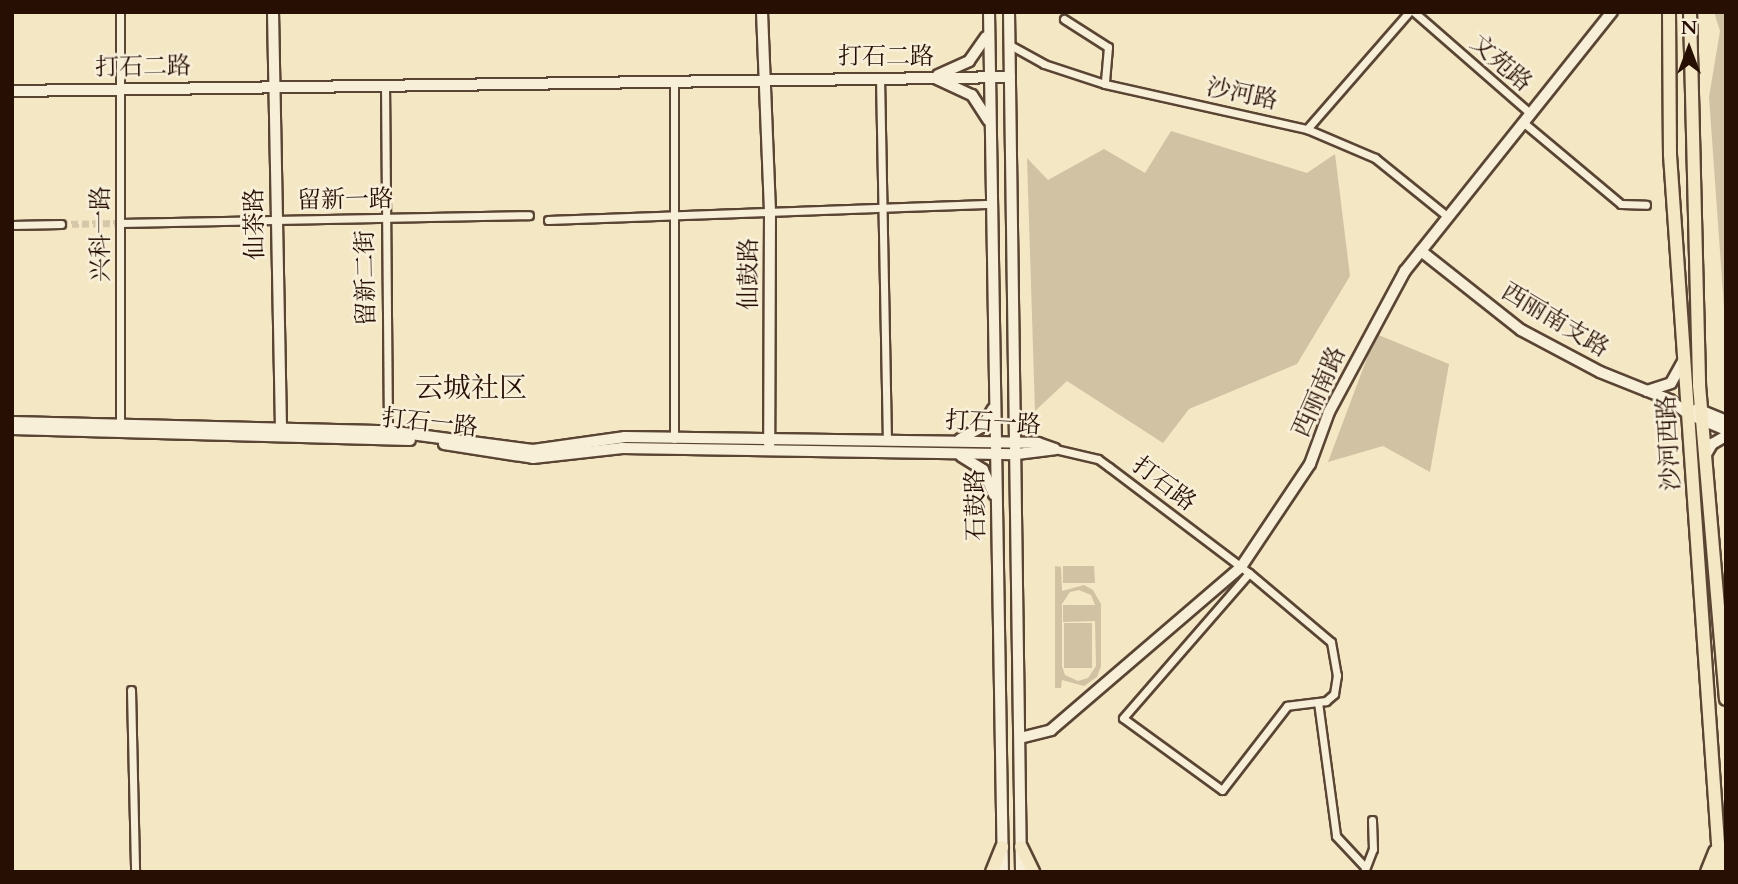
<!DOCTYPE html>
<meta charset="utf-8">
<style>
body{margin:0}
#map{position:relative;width:1738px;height:884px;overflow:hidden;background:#f4e7c4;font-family:Cardo,"Noto Serif SC",serif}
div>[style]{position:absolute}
.green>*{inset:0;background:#d1c2a3}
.minor-tunnel>*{height:7px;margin-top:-3.5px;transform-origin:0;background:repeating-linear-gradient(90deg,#d5c7a7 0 7px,transparent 0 10.5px)}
.roads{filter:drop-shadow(2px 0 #5a4534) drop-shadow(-2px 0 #5a4534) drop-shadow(0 2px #5a4534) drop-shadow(0 -2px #5a4534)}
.minor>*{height:7px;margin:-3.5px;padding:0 3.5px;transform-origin:3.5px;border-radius:3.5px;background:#f8efd9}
.tertiary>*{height:10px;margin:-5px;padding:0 5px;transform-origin:5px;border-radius:5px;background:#f8efd9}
.secondary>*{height:10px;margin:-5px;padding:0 5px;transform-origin:5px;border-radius:5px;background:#f8efd9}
.primary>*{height:12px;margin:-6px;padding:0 6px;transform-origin:6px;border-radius:6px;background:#f4e7c4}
span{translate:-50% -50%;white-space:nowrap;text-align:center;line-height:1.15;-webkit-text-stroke:5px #f8efd9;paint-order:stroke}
.street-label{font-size:24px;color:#270f04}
.quarter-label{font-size:28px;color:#270f04}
.frame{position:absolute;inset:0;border:14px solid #270f04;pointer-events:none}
.north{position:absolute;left:1654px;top:14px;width:70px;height:70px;-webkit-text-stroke:5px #f8efd9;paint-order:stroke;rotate:0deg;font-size:19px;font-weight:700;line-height:28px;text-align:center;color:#270f04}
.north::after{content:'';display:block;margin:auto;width:24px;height:32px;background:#270f04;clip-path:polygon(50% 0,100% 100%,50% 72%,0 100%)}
</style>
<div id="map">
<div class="green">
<i style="clip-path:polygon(1714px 12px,1726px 12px,1726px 336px,1709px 97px,1720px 31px)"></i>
<i style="clip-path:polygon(1171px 131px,1307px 173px,1335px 154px,1350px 276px,1297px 364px,1189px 409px,1163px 443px,1067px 381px,1035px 411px,1027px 158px,1048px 180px,1104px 149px,1145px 173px)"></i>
<i style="clip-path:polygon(1376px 334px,1449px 364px,1430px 472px,1383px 446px,1328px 462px)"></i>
<i style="clip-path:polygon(evenodd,1055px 566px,1061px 567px,1062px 591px,1084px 585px,1093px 590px,1101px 604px,1101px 666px,1097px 677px,1084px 686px,1062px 680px,1061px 688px,1055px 688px,1055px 566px,1079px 590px,1091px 595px,1095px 605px,1063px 605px,1063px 622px,1095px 621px,1096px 666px,1088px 678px,1078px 681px,1065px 675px,1062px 666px,1062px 604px,1070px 592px,1079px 590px)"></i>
<i style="clip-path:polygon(1063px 566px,1094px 566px,1095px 583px,1063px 583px)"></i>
<i style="clip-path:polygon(1064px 623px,1092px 623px,1092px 668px,1064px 668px)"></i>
</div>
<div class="minor-tunnel">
<i style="left:61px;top:224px;width:59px;rotate:-1deg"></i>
</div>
<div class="roads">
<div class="minor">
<i style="left:1414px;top:12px;width:155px;rotate:41.1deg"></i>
<i style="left:1064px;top:19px;width:52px;rotate:32.5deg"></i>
<i style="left:1108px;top:47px;width:37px;rotate:95deg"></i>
<i style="left:1010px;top:45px;width:39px;rotate:29deg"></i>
<i style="left:1044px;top:64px;width:64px;rotate:18.2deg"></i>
<i style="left:1105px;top:84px;width:207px;rotate:12.6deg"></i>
<i style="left:1307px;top:129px;width:74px;rotate:23.1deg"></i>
<i style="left:1375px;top:158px;width:94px;rotate:38.9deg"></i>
<i style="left:880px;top:77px;width:363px;rotate:88.9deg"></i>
<i style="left:385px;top:84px;width:347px;rotate:89.5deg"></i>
<i style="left:1524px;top:123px;width:126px;rotate:39.9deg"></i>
<i style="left:1621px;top:204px;width:25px;rotate:2deg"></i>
<i style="left:1307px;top:129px;width:155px;rotate:-48.9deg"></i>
<i style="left:548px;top:220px;width:445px;rotate:-2.1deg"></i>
<i style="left:120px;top:223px;width:409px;rotate:-1.1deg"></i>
<i style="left:12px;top:225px;width:49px;rotate:-1.2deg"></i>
<i style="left:117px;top:424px;width:3px;rotate:-18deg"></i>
<i style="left:120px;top:423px;width:411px;rotate:-90deg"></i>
<i style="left:674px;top:439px;width:358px;rotate:-90deg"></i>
<i style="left:1055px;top:449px;width:44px;rotate:13.1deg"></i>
<i style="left:1098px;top:459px;width:14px;rotate:36deg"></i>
<i style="left:1109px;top:467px;width:166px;rotate:37.1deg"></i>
<i style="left:1241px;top:567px;width:10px;rotate:37deg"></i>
<i style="left:1249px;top:573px;width:107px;rotate:40.1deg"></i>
<i style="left:1331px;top:642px;width:34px;rotate:80deg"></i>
<i style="left:1337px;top:675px;width:19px;rotate:99deg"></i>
<i style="left:1334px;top:694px;width:11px;rotate:139deg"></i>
<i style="left:1326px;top:701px;width:39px;rotate:173deg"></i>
<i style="left:1287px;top:706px;width:106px;rotate:127.7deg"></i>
<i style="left:1222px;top:790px;width:122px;rotate:-144deg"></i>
<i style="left:1123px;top:718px;width:192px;rotate:-49deg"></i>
<i style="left:131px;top:690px;width:182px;rotate:88.7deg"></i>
<i style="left:1318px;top:702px;width:135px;rotate:82.3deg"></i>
<i style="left:1336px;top:836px;width:41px;rotate:47deg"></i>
<i style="left:1364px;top:872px;width:25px;rotate:-69deg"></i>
<i style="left:1373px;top:849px;width:29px;rotate:-92deg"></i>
</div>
<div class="tertiary">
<i style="left:273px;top:12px;width:423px;rotate:88.9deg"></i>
<i style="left:762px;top:12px;width:200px;rotate:87.7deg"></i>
<i style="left:770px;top:212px;width:233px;rotate:90.2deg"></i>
<i style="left:1421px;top:251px;width:127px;rotate:38.3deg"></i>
<i style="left:1521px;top:330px;width:89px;rotate:28deg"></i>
<i style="left:1600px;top:372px;width:75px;rotate:21.8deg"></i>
<i style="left:1670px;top:400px;width:23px;rotate:38deg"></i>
<i style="left:1688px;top:414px;width:41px;rotate:22.8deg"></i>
<i style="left:1647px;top:391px;width:25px;rotate:-18deg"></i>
<i style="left:1671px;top:383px;width:25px;rotate:-61deg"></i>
<i style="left:1697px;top:409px;width:31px;rotate:22deg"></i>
<i style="left:1705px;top:456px;width:14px;rotate:-60deg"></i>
<i style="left:1712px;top:444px;width:16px;rotate:-30deg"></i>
<i style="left:1020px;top:738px;width:32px;rotate:-14deg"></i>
<i style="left:1051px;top:730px;width:250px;rotate:-40.6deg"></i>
<i style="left:1241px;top:567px;width:124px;rotate:-56.2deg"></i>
<i style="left:1310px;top:464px;width:55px;rotate:-69.9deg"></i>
<i style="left:1329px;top:412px;width:160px;rotate:-61.7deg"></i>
<i style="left:1405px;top:271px;width:332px;rotate:-51.4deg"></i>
</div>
<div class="secondary">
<i style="left:989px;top:12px;width:860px;rotate:89.07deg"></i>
<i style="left:1009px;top:12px;width:860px;rotate:89.2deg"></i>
<i style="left:938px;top:75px;width:34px;rotate:-24deg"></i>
<i style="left:969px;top:61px;width:29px;rotate:-55deg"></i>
<i style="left:937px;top:79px;width:38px;rotate:25deg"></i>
<i style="left:972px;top:95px;width:30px;rotate:57deg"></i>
<i style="left:12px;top:91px;width:998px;rotate:-0.8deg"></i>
<i style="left:12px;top:422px;width:376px;rotate:1.4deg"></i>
<i style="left:388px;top:431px;width:146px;rotate:7.5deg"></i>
<i style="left:533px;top:450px;width:93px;rotate:-8deg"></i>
<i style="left:625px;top:437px;width:413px;rotate:0.8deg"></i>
<i style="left:1038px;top:443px;width:18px;rotate:19deg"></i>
<i style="left:12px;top:429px;width:398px;rotate:1.6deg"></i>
<i style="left:960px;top:439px;width:25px;rotate:-29deg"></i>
<i style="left:982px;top:427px;width:21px;rotate:-59deg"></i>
<i style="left:444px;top:444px;width:90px;rotate:8.9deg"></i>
<i style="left:533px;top:458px;width:90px;rotate:-6.4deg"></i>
<i style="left:622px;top:448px;width:395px;rotate:0.9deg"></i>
<i style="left:1017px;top:454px;width:38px;rotate:-7deg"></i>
<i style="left:961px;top:456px;width:26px;rotate:32deg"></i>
<i style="left:983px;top:470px;width:27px;rotate:66deg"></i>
</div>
<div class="primary">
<i style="left:1669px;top:12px;width:143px;rotate:89.6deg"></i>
<i style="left:1670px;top:155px;width:719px;rotate:86.01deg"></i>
<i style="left:1690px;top:12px;width:373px;rotate:88.6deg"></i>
<i style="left:1699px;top:385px;width:315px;rotate:85.1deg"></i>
<i style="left:1021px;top:847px;width:28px;rotate:64deg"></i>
<i style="left:992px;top:872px;width:27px;rotate:-68deg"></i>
<i style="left:1707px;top:872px;width:22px;rotate:-68deg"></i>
</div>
</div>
<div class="street-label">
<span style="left:886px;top:57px">打石二路</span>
<span style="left:1501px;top:63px;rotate:41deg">文苑路</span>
<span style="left:143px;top:67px;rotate:-1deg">打石二路</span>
<span style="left:1242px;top:94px;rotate:12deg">沙河路</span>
<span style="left:345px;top:200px;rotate:-1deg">留新一路</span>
<span style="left:255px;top:224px;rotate:-91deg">仙茶路</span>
<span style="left:101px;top:234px;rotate:-90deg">兴科一路</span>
<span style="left:749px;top:274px;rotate:-90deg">仙鼓路</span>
<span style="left:366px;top:278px;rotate:-91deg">留新二街</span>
<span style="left:1555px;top:320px;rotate:31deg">西丽南支路</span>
<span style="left:1319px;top:392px;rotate:-66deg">西丽南路</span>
<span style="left:430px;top:423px;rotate:6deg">打石一路</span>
<span style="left:993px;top:423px;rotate:3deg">打石一路</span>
<span style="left:1669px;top:443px;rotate:-93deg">沙河西路</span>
<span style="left:1164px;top:484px;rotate:37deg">打石路</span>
<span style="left:976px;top:505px;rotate:-91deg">石鼓路</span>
</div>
<div class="quarter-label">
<span style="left:471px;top:388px">云城社区</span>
</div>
<div class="frame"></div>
<div class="north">N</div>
</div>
